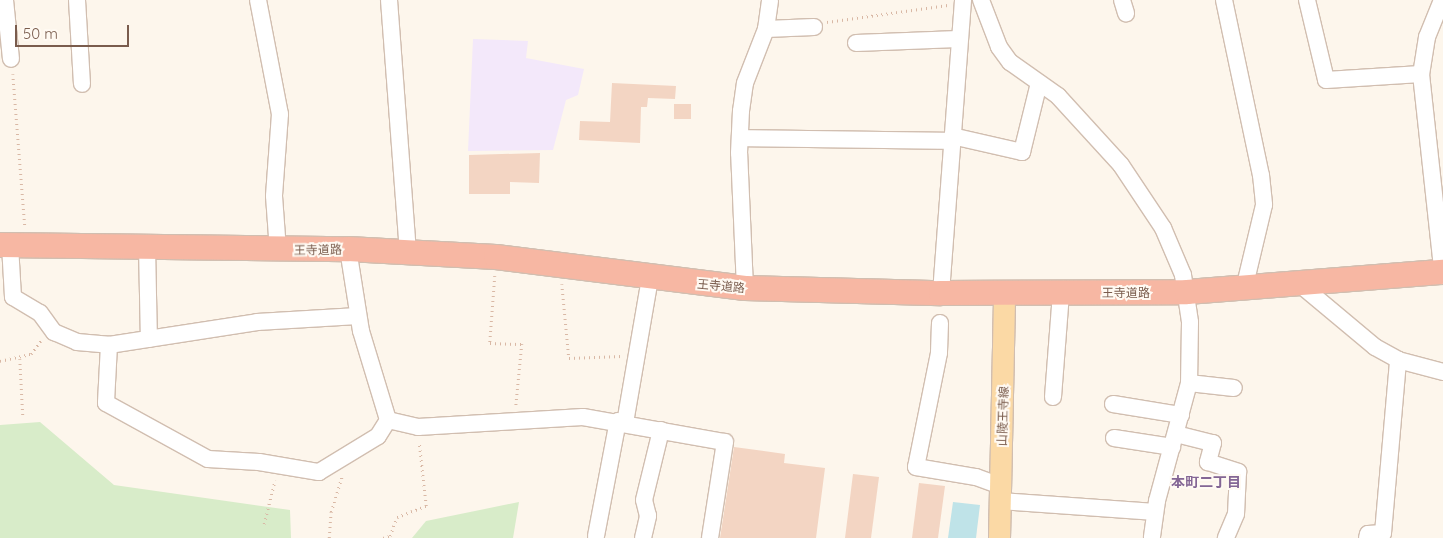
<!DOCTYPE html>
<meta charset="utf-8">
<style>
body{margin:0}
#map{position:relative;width:1443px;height:538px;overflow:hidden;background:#fdf6ec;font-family:Quicksand,"Noto Sans JP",sans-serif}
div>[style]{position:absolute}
.education>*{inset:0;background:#f3e8fa}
.green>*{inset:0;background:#d8ecc9}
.water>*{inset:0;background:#bfe3e8}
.building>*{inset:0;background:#f3d5c3}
.path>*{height:2.5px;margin-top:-1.25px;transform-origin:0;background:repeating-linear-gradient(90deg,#d9b8a5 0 1px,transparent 0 5px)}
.roads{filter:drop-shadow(1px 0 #d1beb0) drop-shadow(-1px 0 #d1beb0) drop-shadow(0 1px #d1beb0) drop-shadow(0 -1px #d1beb0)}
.minor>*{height:16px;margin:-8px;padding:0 8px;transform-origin:8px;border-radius:8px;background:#fff}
.major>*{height:21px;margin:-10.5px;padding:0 10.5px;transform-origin:10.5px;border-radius:10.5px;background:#fbd9a5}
.highway>*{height:24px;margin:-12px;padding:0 12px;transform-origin:12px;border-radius:12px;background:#f7b7a3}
span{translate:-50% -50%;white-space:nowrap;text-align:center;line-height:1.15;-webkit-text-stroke:4px #fffaf3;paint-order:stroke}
.street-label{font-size:12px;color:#7a5c4d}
.neighbourhood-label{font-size:14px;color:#846695;font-weight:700}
.scale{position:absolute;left:15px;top:25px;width:114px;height:22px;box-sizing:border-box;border:2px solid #7a5c4d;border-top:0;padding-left:6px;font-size:15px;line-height:18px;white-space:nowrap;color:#7a5c4d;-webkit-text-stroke:4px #fffaf3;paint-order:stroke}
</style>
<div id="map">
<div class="education">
<i style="clip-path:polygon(473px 39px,528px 41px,526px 58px,584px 69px,578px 95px,566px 100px,553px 150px,468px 151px)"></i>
</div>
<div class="green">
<i style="clip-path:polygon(40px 422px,114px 485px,290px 510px,291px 538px,0 538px,0 425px)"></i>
<i style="clip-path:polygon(519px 502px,513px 538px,412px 538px,426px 521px)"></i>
</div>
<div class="water">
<i style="clip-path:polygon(953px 502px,980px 505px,976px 538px,948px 538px)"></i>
</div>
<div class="building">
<i style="clip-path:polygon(612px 83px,676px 86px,675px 99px,648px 98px,647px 107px,641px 107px,640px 143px,579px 140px,580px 121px,610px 122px)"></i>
<i style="clip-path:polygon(674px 104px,691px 104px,691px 119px,674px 119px)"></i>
<i style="clip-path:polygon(540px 153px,539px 183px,510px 182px,510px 194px,469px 194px,469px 155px)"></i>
<i style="clip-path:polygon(734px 447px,785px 454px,784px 463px,825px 468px,816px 538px,720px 538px)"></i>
<i style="clip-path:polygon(853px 474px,879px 477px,871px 538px,845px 538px)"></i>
<i style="clip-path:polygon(919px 483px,945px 486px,938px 538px,912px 538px)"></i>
</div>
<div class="path">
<i style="left:827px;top:22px;width:122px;rotate:-8deg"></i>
<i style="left:13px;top:74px;width:152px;rotate:85.5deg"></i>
<i style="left:495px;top:276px;width:67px;rotate:94.3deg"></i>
<i style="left:490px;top:343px;width:32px;rotate:2deg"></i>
<i style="left:522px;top:344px;width:62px;rotate:95.5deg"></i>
<i style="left:562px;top:284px;width:74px;rotate:84.6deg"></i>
<i style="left:569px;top:358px;width:53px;rotate:-2.2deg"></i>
<i style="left:20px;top:359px;width:58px;rotate:87deg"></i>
<i style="left:0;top:361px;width:32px;rotate:-13deg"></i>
<i style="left:31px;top:354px;width:17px;rotate:-54deg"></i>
<i style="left:264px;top:524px;width:45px;rotate:-76deg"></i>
<i style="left:329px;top:538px;width:26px;rotate:-86deg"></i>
<i style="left:331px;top:512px;width:38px;rotate:-73deg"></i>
<i style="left:383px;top:538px;width:7px;rotate:-16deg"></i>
<i style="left:390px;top:536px;width:20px;rotate:-70deg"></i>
<i style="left:397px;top:517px;width:31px;rotate:-21deg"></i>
<i style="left:426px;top:506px;width:63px;rotate:-96.3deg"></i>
</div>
<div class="roads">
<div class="minor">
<i style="left:5px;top:0;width:59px;rotate:84.2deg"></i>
<i style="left:77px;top:0;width:84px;rotate:86.6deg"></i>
<i style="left:258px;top:0;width:116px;rotate:79.1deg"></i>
<i style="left:280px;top:114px;width:82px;rotate:94.2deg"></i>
<i style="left:274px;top:196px;width:54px;rotate:85.8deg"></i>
<i style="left:389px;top:0;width:254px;rotate:85.7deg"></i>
<i style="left:981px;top:0;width:50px;rotate:69deg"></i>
<i style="left:999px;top:47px;width:19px;rotate:54deg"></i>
<i style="left:1010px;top:62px;width:59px;rotate:35.3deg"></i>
<i style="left:1058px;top:96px;width:93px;rotate:47.6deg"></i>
<i style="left:1121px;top:165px;width:76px;rotate:56.3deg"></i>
<i style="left:1163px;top:228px;width:51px;rotate:66.9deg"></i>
<i style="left:1183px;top:275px;width:48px;rotate:81.5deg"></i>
<i style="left:1190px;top:322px;width:61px;rotate:90.9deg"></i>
<i style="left:1189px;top:383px;width:122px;rotate:105.2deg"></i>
<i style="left:1157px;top:501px;width:37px;rotate:98deg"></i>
<i style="left:1122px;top:0;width:14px;rotate:73deg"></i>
<i style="left:1224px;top:0;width:179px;rotate:78.1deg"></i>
<i style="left:1261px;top:175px;width:30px;rotate:84deg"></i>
<i style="left:1264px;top:205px;width:86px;rotate:103.4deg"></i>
<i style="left:1307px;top:0;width:82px;rotate:76.6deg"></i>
<i style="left:1326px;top:80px;width:95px;rotate:-3.6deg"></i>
<i style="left:1442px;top:0;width:40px;rotate:112deg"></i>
<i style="left:1427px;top:37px;width:37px;rotate:99deg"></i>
<i style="left:1421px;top:74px;width:203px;rotate:83.8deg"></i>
<i style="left:766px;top:29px;width:48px;rotate:-2.4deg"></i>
<i style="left:856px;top:43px;width:102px;rotate:-2.2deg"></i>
<i style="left:952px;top:136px;width:72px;rotate:12.9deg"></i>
<i style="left:1022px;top:152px;width:71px;rotate:-76.2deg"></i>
<i style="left:740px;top:138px;width:212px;rotate:0.8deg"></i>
<i style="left:10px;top:245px;width:52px;rotate:86.7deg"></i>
<i style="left:13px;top:297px;width:31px;rotate:31deg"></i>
<i style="left:40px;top:313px;width:24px;rotate:54deg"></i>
<i style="left:54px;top:332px;width:25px;rotate:23deg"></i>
<i style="left:77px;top:342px;width:32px;rotate:5deg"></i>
<i style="left:109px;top:345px;width:150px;rotate:-8.8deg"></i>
<i style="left:257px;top:322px;width:101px;rotate:-3.4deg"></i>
<i style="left:147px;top:247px;width:92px;rotate:88.8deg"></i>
<i style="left:348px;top:249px;width:83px;rotate:81deg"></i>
<i style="left:361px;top:331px;width:93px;rotate:73.1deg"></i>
<i style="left:388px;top:420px;width:31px;rotate:13deg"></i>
<i style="left:418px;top:427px;width:165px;rotate:-3.5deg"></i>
<i style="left:583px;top:417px;width:144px;rotate:10deg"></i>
<i style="left:725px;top:442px;width:97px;rotate:98.9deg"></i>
<i style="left:1302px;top:286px;width:95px;rotate:39.9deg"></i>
<i style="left:1375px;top:347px;width:26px;rotate:29deg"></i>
<i style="left:1398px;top:360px;width:47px;rotate:14.9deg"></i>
<i style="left:745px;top:288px;width:135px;rotate:-92.5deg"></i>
<i style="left:739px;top:153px;width:42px;rotate:-87.3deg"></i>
<i style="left:741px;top:111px;width:28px;rotate:-82deg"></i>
<i style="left:745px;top:83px;width:58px;rotate:-68.7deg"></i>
<i style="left:766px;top:29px;width:29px;rotate:-82deg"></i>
<i style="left:941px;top:293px;width:294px;rotate:-85.7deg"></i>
<i style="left:940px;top:323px;width:30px;rotate:92deg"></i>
<i style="left:939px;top:353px;width:116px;rotate:101.4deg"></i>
<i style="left:916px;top:467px;width:61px;rotate:9.5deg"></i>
<i style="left:976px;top:477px;width:27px;rotate:20deg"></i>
<i style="left:109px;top:345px;width:58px;rotate:93deg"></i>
<i style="left:106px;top:403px;width:116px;rotate:28.8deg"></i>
<i style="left:208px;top:459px;width:51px;rotate:3.4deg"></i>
<i style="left:259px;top:462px;width:61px;rotate:9.5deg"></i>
<i style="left:319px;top:472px;width:69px;rotate:-31.4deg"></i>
<i style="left:378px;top:436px;width:19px;rotate:-58deg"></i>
<i style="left:1189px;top:383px;width:45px;rotate:6.3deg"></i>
<i style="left:1053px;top:397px;width:104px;rotate:-85.6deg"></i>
<i style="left:1113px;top:404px;width:69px;rotate:9.2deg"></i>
<i style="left:625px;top:423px;width:146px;rotate:-80.2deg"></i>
<i style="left:1176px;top:434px;width:38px;rotate:14deg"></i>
<i style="left:1213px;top:443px;width:20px;rotate:105deg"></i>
<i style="left:1208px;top:462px;width:32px;rotate:18deg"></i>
<i style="left:1238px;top:472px;width:42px;rotate:92.7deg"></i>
<i style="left:1236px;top:514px;width:26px;rotate:113deg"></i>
<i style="left:1114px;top:438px;width:59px;rotate:8.8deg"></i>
<i style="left:1001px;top:501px;width:154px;rotate:4.1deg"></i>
<i style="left:596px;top:536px;width:117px;rotate:-79.2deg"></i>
<i style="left:643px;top:538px;width:23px;rotate:-77deg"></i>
<i style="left:648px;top:516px;width:16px;rotate:-104deg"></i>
<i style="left:644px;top:500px;width:72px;rotate:-76.3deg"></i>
<i style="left:1367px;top:538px;width:4px;rotate:-76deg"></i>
<i style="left:1368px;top:534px;width:15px;rotate:-4deg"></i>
<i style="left:1383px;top:533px;width:174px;rotate:-85deg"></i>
</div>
<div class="major">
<i style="left:999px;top:538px;width:245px;rotate:-88.8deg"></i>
</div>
<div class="highway">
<i style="left:0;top:245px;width:348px;rotate:0.7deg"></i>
<i style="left:348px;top:249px;width:148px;rotate:3.1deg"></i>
<i style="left:496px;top:257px;width:251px;rotate:7.1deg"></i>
<i style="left:745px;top:288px;width:196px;rotate:1.5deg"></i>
<i style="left:941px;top:293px;width:246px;rotate:-0.2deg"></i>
<i style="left:1187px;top:292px;width:257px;rotate:-4.5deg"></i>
</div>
</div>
<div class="street-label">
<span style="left:318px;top:250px;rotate:-1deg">王寺道路</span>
<span style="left:721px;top:286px;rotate:5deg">王寺道路</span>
<span style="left:1126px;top:293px">王寺道路</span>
<span style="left:1003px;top:416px;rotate:-88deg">山陵王寺線</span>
</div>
<div class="neighbourhood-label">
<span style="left:1206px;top:482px">本町二丁目</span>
</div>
<div class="scale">50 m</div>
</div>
